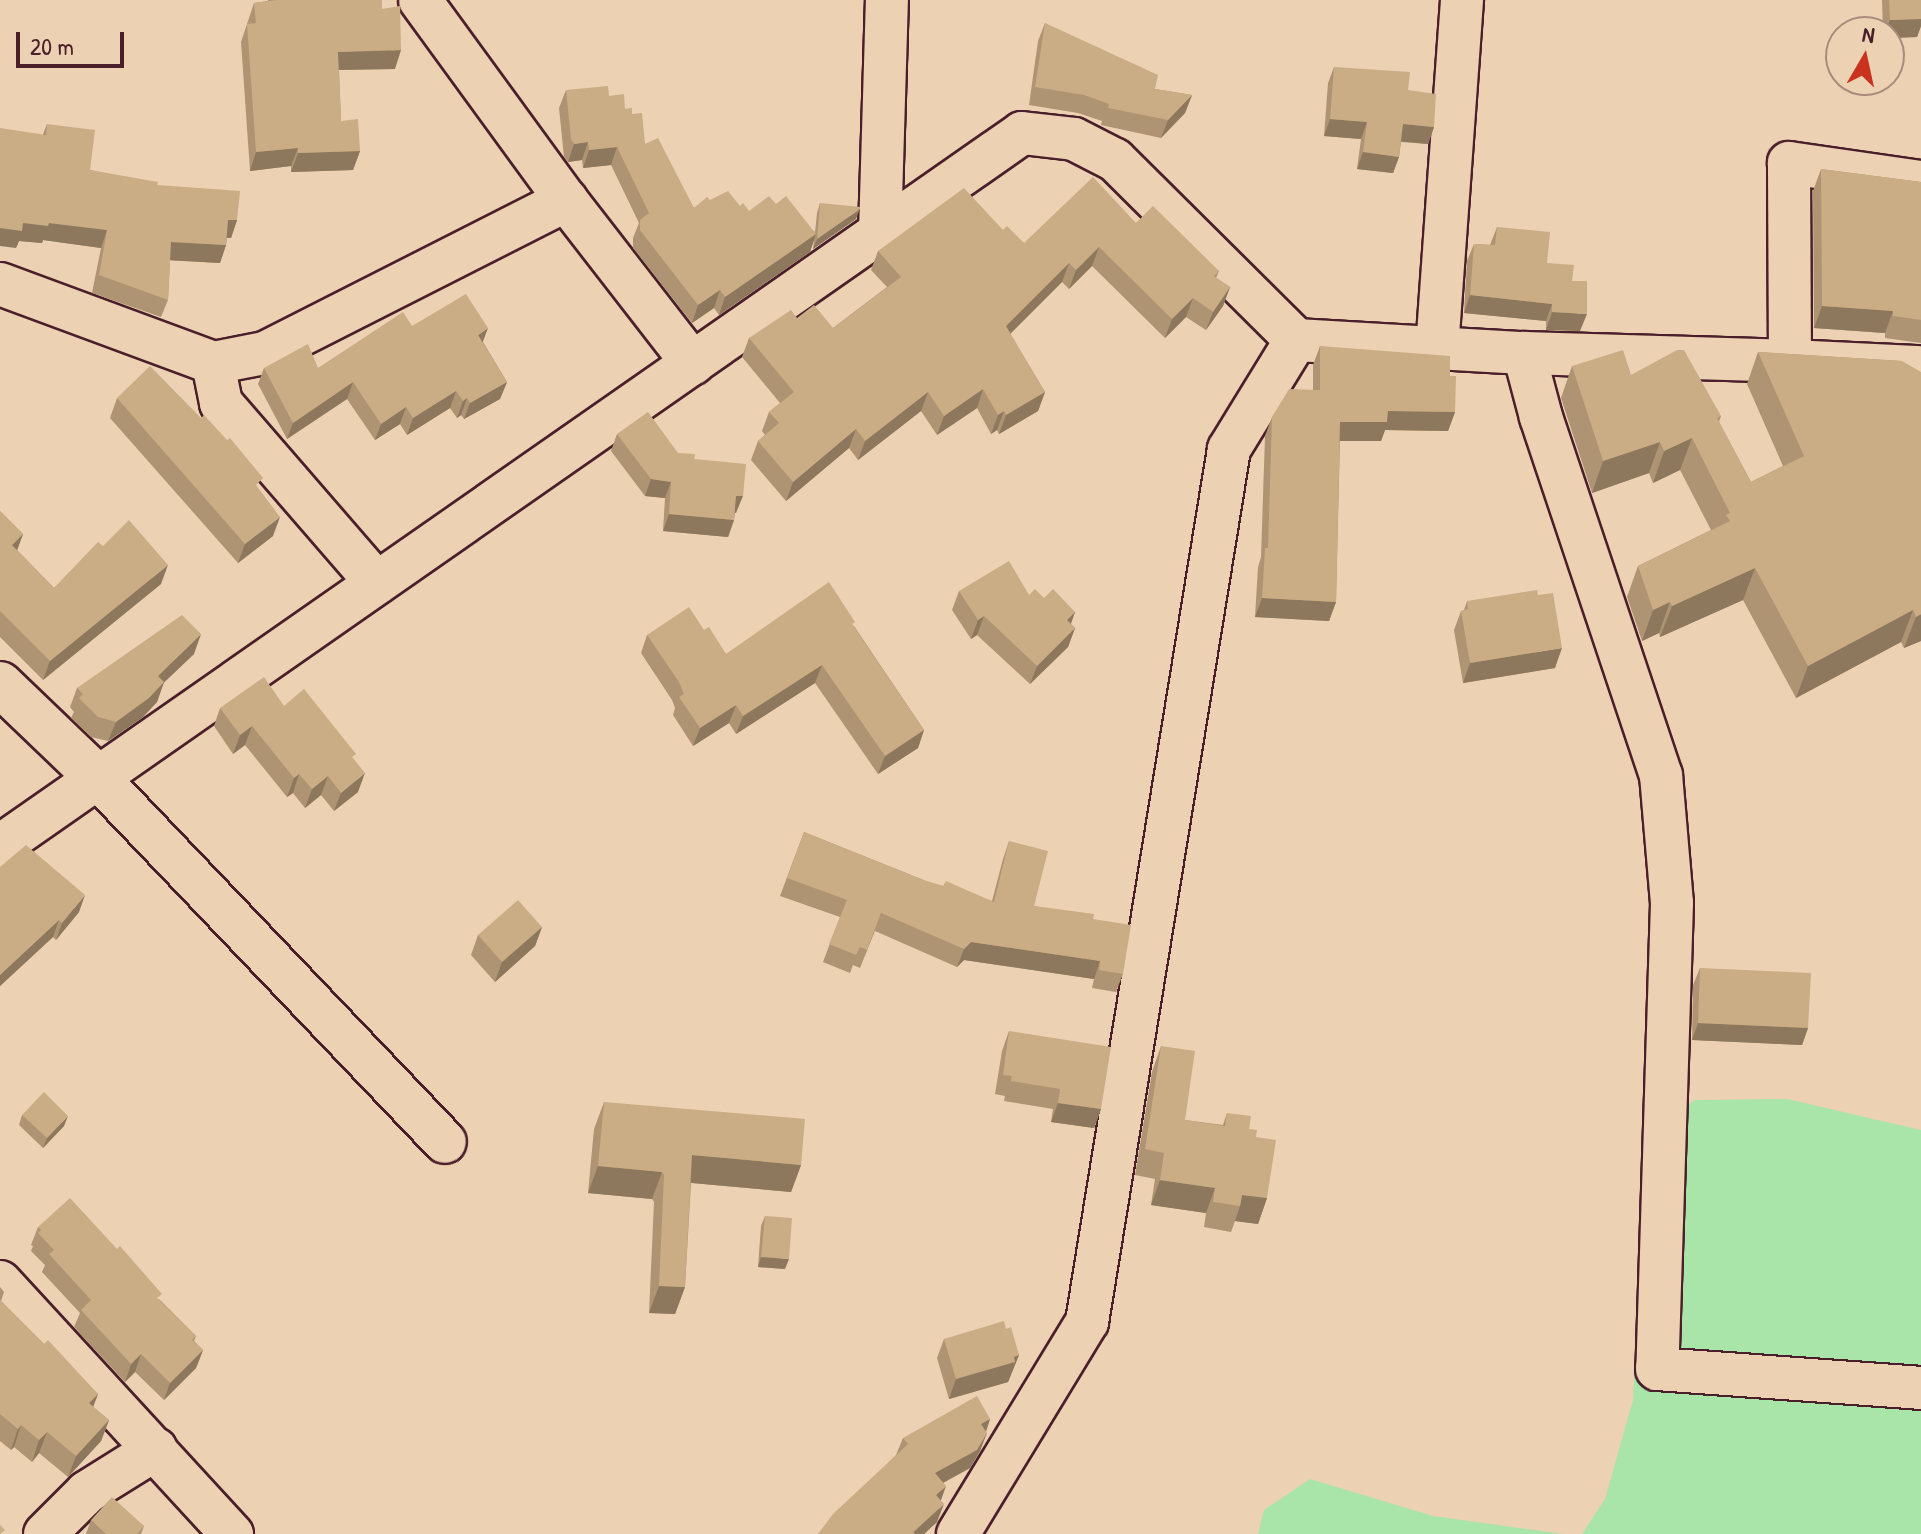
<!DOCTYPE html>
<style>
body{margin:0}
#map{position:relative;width:1921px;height:1534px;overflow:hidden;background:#ecd1b3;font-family:"Patrick Hand",sans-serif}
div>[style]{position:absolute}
.green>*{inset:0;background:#a9e4a9}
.roads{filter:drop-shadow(2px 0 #4a1f2b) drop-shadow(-2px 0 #4a1f2b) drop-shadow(0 2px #4a1f2b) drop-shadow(0 -2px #4a1f2b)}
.minor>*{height:42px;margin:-21px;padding:0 21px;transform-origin:21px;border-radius:21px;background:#ecd1b3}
.tertiary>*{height:44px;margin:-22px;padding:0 22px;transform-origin:22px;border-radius:22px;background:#ecd1b3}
.wall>*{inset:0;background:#ae9472}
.shaded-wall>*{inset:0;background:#8d785d}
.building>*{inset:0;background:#caac85}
span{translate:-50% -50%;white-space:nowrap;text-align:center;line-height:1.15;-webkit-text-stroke:6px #ecd1b3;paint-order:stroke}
.north{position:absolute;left:1825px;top:16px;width:80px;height:80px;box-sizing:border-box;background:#ecd1b3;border:2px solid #ab8a7d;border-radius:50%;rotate:9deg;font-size:22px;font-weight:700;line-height:32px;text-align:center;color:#4a1f2b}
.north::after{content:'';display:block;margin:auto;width:28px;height:36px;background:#c8321e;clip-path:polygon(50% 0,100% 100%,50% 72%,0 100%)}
.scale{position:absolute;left:16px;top:32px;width:108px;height:36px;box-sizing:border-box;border:4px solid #4a1f2b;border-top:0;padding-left:10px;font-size:24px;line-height:28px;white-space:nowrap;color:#4a1f2b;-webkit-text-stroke:6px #ecd1b3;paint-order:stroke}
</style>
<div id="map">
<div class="green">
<i style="clip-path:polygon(1787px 1099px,1921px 1130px,1921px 1534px,1582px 1534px,1605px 1499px,1633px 1400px,1646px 1133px,1695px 1100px)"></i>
<i style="clip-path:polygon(1310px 1479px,1433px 1516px,1563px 1534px,1258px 1534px,1264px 1510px)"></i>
</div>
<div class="roads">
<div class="minor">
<i style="left:420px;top:0;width:248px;rotate:53.9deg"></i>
<i style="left:566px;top:200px;width:207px;rotate:52.2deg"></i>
<i style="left:880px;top:233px;width:233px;rotate:-88.3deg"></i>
<i style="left:0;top:284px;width:227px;rotate:20.3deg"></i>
<i style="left:213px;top:363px;width:53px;rotate:-10.9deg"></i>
<i style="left:265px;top:353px;width:338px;rotate:-26.9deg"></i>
<i style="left:1437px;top:349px;width:350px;rotate:-85.9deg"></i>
<i style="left:1524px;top:353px;width:66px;rotate:75.1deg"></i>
<i style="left:1541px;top:417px;width:378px;rotate:71.5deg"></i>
<i style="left:1661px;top:775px;width:128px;rotate:85.1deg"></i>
<i style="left:1672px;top:903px;width:466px;rotate:91.8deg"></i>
<i style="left:1657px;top:1369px;width:265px;rotate:4.1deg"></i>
<i style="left:1790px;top:361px;width:198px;rotate:-90.3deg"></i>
<i style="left:1789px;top:163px;width:133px;rotate:8.2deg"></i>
<i style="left:213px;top:363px;width:41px;rotate:78.7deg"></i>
<i style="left:221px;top:403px;width:238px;rotate:49.1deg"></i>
<i style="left:97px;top:777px;width:504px;rotate:46.37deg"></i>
<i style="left:0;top:846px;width:1246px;rotate:-34.9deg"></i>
<i style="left:1022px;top:133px;width:52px;rotate:6.6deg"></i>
<i style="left:1074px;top:139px;width:46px;rotate:27.1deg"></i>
<i style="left:1115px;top:160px;width:255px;rotate:44.8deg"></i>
<i style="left:1296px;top:340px;width:228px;rotate:3.3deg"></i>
<i style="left:1524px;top:353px;width:266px;rotate:1.7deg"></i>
<i style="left:1790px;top:361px;width:126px;rotate:2.7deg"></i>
<i style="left:1916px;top:367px;width:7px;rotate:45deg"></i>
<i style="left:0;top:1282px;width:343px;rotate:47.4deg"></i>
<i style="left:45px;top:1534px;width:59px;rotate:-45deg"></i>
<i style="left:87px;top:1492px;width:81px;rotate:-31.9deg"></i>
<i style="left:958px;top:1534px;width:248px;rotate:-58.7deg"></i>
<i style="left:1087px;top:1322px;width:884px;rotate:-80.76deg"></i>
<i style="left:1229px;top:449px;width:128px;rotate:-58.4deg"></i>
</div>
<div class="tertiary">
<i style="left:0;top:684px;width:134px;rotate:43.8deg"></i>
</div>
</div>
<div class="wall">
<i style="clip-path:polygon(268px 0,382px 0,382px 9px,395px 69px,339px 70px,341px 121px,360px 151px,353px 170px,291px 172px,291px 166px,250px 171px,241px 42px,254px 3px,268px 1px)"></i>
<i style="clip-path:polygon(1882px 0,1921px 0,1921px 26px,1917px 37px,1889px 38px,1889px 32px,1883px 32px)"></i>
<i style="clip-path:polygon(1045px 23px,1155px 89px,1192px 95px,1185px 113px,1161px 138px,1101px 125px,1102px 121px,1078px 113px,1029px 105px,1038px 41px)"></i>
<i style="clip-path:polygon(1334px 67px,1408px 90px,1434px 127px,1428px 144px,1401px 142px,1399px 157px,1393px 173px,1357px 169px,1361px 139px,1324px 136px,1328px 83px)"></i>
<i style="clip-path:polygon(566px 90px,609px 96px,632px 114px,645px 144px,694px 208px,710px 200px,740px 206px,749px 211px,776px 204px,815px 232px,817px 213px,820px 203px,856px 219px,813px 249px,814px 239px,810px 252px,719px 315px,714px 308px,692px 323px,633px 248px,633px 238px,639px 223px,611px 165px,583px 168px,582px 160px,568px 162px,564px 157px,559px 108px)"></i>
<i style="clip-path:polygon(47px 124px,90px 170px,157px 185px,237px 220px,231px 238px,227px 238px,226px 245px,220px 263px,170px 260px,168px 300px,161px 317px,92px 293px,101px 248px,43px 240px,42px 243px,19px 241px,16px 248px,43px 134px)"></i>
<i style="clip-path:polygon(1821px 169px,1921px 182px,1921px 343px,1885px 338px,1885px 333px,1814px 328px,1813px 191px)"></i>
<i style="clip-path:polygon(1136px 223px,1219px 271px,1216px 278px,1230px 287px,1223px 306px,1206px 330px,1186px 317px,1165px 338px,1092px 266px,1069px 289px,1062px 282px,1010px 334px,1045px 392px,1038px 411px,999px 434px,997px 430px,991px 434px,977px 408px,937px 435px,921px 411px,858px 460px,849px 448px,786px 501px,751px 460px,758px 441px,765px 435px,762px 431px,769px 412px,780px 403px,742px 357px,749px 338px,797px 318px,833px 328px,887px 287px,871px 270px,878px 251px,1003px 230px,1024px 243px)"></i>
<i style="clip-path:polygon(1497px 227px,1572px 281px,1580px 331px,1546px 330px,1546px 321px,1464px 313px,1467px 261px,1474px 244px,1490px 245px)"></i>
<i style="clip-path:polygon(412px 326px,483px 342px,507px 382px,500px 399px,464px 419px,461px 415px,457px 418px,450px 408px,407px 435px,400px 424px,375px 440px,347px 399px,287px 439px,258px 384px,264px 368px,318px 368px)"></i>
<i style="clip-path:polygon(1320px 346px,1450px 376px,1455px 412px,1448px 431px,1385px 430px,1381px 441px,1340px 441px,1336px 602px,1329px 621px,1255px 617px,1258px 567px,1261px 557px,1265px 436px,1272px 417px,1313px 390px,1313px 365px)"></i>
<i style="clip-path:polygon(1758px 352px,1902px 361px,1921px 641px,1904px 648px,1901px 642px,1796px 698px,1743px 600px,1660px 637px,1659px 633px,1642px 641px,1627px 597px,1638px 566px,1711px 530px,1680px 470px,1653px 483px,1649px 473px,1592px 493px,1561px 398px,1572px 366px,1631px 375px,1721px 416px,1719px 422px,1751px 482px,1783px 466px,1747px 384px)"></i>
<i style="clip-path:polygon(117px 398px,259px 490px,273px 536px,238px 563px,110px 418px)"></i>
<i style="clip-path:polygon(617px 434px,694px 459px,736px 513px,735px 513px,734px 520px,728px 537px,663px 531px,665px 498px,645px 496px,611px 451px)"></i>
<i style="clip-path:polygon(0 511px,23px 534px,17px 550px,54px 588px,103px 546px,161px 584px,43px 680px,0 637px)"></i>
<i style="clip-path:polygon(959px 591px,1029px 595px,1044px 598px,1075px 612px,1071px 624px,1075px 628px,1068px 647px,1030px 684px,977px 635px,971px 639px,952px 610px)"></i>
<i style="clip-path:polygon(1467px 601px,1555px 668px,1463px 683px,1454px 630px,1461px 611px,1464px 610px)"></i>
<i style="clip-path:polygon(854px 626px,924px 730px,918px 748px,878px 774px,815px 683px,736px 734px,729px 723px,693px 746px,673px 715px,675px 708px,672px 700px,641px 653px,647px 635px,704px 630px,726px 654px)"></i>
<i style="clip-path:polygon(194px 654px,164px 682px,157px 702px,142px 718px,108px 741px,91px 737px,71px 718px,74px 712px,70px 707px,77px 688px)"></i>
<i style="clip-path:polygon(284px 706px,354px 760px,358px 792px,334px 811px,321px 795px,305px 808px,293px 793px,287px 797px,245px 745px,233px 754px,214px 726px,220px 708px)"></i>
<i style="clip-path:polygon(804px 832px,926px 881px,992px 901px,1003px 859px,1009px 841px,1034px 906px,1093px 919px,1123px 974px,1116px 992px,1092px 988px,1094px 979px,964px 960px,957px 967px,875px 931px,860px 968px,853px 965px,850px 973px,823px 962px,840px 917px,780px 896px)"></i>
<i style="clip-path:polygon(0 867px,79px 912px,56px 940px,53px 937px,0 986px)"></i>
<i style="clip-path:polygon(542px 927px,535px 946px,495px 982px,471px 955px,478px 935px)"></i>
<i style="clip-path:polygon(1700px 968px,1808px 1028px,1802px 1045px,1692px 1040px,1693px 985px)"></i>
<i style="clip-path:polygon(1009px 1031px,1101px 1109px,1094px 1128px,1051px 1122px,1053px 1109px,1004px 1101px,1005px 1096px,995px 1094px,1002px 1051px)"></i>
<i style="clip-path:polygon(1161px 1046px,1185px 1120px,1223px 1125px,1227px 1113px,1249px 1129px,1256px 1137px,1267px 1198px,1258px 1224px,1235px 1221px,1231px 1232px,1204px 1227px,1206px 1213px,1151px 1205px,1155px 1179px,1135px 1175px,1152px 1072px)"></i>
<i style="clip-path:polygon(604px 1102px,801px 1165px,791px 1192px,691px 1183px,685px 1287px,675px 1314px,649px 1313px,654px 1202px,652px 1199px,588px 1193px,594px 1129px)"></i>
<i style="clip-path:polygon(22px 1115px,64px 1126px,43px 1148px,19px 1125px)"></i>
<i style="clip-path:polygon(765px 1216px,785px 1269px,758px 1267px,761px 1226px)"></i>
<i style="clip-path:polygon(38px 1227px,160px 1300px,196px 1336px,194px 1341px,203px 1350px,196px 1368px,164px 1400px,135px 1372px,125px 1382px,74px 1327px,80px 1313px,42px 1272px,45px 1265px,31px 1251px,33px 1246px,31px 1245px)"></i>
<i style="clip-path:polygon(0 1287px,4px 1292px,1px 1301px,44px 1344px,98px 1394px,93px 1407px,109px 1420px,101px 1441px,68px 1477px,39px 1453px,32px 1462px,14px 1447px,11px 1450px,0 1441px)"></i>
<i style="clip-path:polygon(1006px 1329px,1019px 1355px,1008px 1382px,949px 1399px,937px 1358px,944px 1339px)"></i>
<i style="clip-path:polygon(990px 1419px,980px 1451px,970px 1468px,943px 1483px,937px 1522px,924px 1534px,818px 1534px,896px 1455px,903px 1438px)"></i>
<i style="clip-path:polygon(91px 1520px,144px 1526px,141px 1534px,86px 1534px)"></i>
</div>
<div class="shaded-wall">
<i style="clip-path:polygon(1921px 19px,1921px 26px,1917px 37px,1889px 38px,1889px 32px,1885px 32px,1890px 20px)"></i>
<i style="clip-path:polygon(401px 50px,395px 69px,332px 70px,338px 52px)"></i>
<i style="clip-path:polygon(1192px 95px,1185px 113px,1161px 138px,1168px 120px)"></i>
<i style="clip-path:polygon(1330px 119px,1367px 122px,1361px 139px,1324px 136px)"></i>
<i style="clip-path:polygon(1403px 124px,1434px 127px,1428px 144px,1397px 141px)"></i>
<i style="clip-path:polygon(588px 142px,582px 160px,568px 162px,574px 144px)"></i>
<i style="clip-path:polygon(617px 147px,611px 165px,583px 168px,589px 150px)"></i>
<i style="clip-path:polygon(298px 148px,291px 166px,250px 171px,256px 152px)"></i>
<i style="clip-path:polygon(360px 151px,353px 170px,291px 172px,298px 153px)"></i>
<i style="clip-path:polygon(1363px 152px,1399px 157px,1393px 173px,1357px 169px)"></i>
<i style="clip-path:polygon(860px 209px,856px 219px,813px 249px,817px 239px)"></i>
<i style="clip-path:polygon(228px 220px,237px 220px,231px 238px,222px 237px)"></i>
<i style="clip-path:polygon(23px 223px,49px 223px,107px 230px,101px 248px,43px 240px,42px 243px,19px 241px,16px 248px,0 246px,0 228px)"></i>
<i style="clip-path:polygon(816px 234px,810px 252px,719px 315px,725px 297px)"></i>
<i style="clip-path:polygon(171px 242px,226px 245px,220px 263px,165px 260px)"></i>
<i style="clip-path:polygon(1099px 247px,1092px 266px,1069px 289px,1076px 270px)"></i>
<i style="clip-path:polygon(1069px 263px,1062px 282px,999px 345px,1006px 326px)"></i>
<i style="clip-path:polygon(1230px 287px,1223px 306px,1206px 330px,1213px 312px)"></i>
<i style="clip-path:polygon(720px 290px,714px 308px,692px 323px,698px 305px)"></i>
<i style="clip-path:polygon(1470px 295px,1552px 304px,1546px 321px,1464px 313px)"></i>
<i style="clip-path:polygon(1193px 298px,1186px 317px,1165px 338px,1172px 319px)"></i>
<i style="clip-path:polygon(1822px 306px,1893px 311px,1885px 333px,1814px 328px)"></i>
<i style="clip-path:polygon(1552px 312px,1587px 314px,1580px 331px,1546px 330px)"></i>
<i style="clip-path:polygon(488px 328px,482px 344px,478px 335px)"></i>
<i style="clip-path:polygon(353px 382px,347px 399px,287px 439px,293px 423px)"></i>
<i style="clip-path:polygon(507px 382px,500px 399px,464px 419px,470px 403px)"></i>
<i style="clip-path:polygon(983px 389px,977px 408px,937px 435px,944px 416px)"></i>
<i style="clip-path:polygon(456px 391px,450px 408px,407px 435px,413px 418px)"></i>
<i style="clip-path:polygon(928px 392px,921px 411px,858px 460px,865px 441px)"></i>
<i style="clip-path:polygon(1045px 392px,1038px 411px,999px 434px,1006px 415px)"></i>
<i style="clip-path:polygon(467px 398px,461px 415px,457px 418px,463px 401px)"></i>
<i style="clip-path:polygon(406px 407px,400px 424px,375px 440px,381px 424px)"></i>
<i style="clip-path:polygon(1004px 411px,997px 430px,991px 434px,998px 415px)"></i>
<i style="clip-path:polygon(1388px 411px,1455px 412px,1448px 431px,1385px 430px,1381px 441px,1333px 441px,1340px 422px)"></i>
<i style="clip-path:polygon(856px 429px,849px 448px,786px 501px,793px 482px)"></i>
<i style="clip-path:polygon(1692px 438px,1680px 470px,1653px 483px,1664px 451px)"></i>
<i style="clip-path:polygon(1660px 442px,1649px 473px,1592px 493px,1603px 461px)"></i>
<i style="clip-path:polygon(651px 479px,671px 482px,665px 498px,645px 496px)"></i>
<i style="clip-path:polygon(736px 496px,743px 496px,736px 513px,730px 512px)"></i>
<i style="clip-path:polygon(669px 514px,734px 520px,728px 537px,663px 531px)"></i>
<i style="clip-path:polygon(280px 517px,273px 536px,238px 563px,245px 544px)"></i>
<i style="clip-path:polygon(23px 534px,16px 553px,12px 545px)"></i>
<i style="clip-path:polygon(168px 565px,161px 584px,43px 680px,50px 661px)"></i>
<i style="clip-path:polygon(1755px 568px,1743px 600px,1660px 637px,1672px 606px)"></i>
<i style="clip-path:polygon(1262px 598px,1336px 602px,1329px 621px,1255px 617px)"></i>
<i style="clip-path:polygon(1670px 602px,1659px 633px,1642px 641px,1653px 610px)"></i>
<i style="clip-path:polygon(1913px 610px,1901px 642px,1796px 698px,1808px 666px)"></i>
<i style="clip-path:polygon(1075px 612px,1068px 631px,1067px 620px)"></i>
<i style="clip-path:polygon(1921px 614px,1921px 641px,1904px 648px,1916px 617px)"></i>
<i style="clip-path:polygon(984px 616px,977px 635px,971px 639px,978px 620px)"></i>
<i style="clip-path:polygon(1075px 628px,1068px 647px,1030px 684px,1037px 666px)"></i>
<i style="clip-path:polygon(201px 634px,194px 654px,151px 695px,158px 676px)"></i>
<i style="clip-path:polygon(1562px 648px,1555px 668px,1463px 683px,1470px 663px)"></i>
<i style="clip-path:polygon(822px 665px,815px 683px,736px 734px,743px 716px)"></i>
<i style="clip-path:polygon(164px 682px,157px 702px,142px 718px,108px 741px,116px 722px)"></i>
<i style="clip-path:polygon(736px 705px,729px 723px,693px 746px,700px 728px)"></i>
<i style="clip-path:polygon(252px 726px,245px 745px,233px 754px,240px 735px)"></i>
<i style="clip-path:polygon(924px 730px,918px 748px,878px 774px,885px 756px)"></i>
<i style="clip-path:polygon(365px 773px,358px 792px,334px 811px,341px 793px)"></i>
<i style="clip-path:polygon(299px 774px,293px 793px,287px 797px,294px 778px)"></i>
<i style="clip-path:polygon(328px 776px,321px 795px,305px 808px,312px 789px)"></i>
<i style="clip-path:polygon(85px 895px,79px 912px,56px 940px,62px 923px)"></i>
<i style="clip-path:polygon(59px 920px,53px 937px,0 986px,0 975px)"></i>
<i style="clip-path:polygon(542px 927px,535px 946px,495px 982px,502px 962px)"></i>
<i style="clip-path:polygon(971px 942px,1100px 961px,1094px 979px,964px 960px,957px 967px,964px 949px)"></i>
<i style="clip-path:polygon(1698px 1023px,1808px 1028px,1802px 1045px,1692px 1040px)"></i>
<i style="clip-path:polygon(1058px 1103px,1101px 1109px,1094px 1128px,1051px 1122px)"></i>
<i style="clip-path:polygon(68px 1116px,64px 1126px,43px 1148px,47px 1138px)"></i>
<i style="clip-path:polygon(692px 1155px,801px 1165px,791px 1192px,682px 1182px)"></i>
<i style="clip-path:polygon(598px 1166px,662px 1172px,652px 1199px,588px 1193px)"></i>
<i style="clip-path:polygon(1160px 1180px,1215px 1188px,1206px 1213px,1151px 1205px)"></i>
<i style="clip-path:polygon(1242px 1195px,1267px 1198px,1258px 1224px,1235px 1221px,1240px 1206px)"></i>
<i style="clip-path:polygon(761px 1257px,789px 1259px,785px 1269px,758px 1267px)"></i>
<i style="clip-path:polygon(659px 1286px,685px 1287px,675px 1314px,649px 1313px)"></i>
<i style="clip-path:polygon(203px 1350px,196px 1368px,164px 1400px,170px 1383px)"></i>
<i style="clip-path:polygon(141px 1354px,135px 1372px,125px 1382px,131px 1364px)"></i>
<i style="clip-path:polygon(1019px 1355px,1008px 1382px,949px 1399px,956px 1379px)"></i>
<i style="clip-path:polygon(98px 1394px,90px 1415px,89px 1403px)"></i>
<i style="clip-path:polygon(990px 1419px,984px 1437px,981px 1424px)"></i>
<i style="clip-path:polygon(109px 1420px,101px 1441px,68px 1477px,76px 1456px)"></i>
<i style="clip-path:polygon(21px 1425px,14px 1447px,11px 1450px,18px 1429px)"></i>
<i style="clip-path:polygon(47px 1432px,39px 1453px,32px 1462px,39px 1440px)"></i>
<i style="clip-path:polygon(987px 1433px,980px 1451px,970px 1468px,928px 1491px,935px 1473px)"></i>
<i style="clip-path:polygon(946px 1486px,940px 1503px,936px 1495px)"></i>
<i style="clip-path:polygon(944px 1504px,937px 1522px,924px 1534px,912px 1534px)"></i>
</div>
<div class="building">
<i style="clip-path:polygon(277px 0,382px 0,382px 9px,400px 6px,401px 50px,338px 52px,341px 121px,358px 119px,360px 151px,298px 153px,298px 148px,256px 152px,247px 24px,256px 23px,254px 3px)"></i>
<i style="clip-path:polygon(1889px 0,1921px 0,1921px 19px,1890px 20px)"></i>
<i style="clip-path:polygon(1045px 23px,1158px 75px,1155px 89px,1192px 95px,1168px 120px,1108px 108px,1109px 104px,1084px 95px,1035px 87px)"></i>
<i style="clip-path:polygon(1334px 67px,1410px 72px,1408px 90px,1436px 94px,1434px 127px,1403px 124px,1399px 157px,1363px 152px,1367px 122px,1330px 119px)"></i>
<i style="clip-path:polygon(608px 86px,609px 96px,624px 94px,625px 109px,632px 108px,632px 114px,642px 113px,645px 144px,658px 138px,694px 208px,707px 197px,710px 200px,728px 191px,740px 206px,743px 203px,749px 211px,769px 196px,776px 204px,786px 196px,816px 234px,725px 297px,720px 290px,698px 305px,640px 230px,640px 220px,649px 213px,617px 147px,589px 150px,588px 142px,574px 144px,571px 139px,566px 90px)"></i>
<i style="clip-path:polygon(47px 124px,95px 130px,90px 170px,158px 182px,157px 185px,240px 191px,237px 220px,228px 220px,226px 245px,171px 242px,168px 300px,99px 275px,107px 230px,49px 223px,48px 226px,23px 223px,22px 231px,0 228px,0 128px,46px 135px)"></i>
<i style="clip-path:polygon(1821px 169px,1921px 182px,1921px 320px,1893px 316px,1893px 311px,1822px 306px)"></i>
<i style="clip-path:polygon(1093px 177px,1136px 223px,1153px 206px,1219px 271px,1214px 276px,1230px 287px,1213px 312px,1193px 298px,1172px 319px,1099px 247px,1076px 270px,1069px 263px,1006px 326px,1045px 392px,1006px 415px,1004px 411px,998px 415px,983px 389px,944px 416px,928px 392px,865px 441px,856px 429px,793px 482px,758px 441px,779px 423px,769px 412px,794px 392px,749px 338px,791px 310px,797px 318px,814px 305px,833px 328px,901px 277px,878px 251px,964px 188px,1003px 230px,1007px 226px,1024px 243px)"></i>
<i style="clip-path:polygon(820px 203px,860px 207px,860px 209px,817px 239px)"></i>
<i style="clip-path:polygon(1497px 227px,1550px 232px,1547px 263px,1574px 265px,1572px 281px,1587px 281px,1587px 314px,1552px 312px,1552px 304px,1470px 295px,1474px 244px,1495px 245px)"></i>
<i style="clip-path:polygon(466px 294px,488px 328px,478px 335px,507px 382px,470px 403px,467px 398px,463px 401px,456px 391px,413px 418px,406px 407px,381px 424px,353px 382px,293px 423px,264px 368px,308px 344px,318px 368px,403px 312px,412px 326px)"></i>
<i style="clip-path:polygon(1320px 346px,1450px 356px,1450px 376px,1456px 376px,1455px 412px,1388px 411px,1387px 422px,1340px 422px,1336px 602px,1262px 598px,1265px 548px,1268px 548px,1272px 417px,1289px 389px,1320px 390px)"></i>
<i style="clip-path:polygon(1623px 350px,1631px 375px,1677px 350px,1684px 350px,1721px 416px,1717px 418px,1751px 482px,1804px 456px,1758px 352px,1902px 361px,1921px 372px,1921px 614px,1916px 617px,1913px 610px,1808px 666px,1755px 568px,1672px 606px,1670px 602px,1653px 610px,1638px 566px,1730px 521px,1726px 515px,1730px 513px,1692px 438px,1664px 451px,1660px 442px,1603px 461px,1572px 366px)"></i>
<i style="clip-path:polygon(150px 366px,201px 418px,204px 415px,227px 440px,230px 438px,263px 478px,256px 485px,280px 517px,245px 544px,117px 398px)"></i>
<i style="clip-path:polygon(648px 412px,678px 453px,695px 454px,694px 459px,746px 464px,743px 496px,736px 496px,734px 520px,669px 514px,671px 482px,651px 479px,617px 434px)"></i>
<i style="clip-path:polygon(0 511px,23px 534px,12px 545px,54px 588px,98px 542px,103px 546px,129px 520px,168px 565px,50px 661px,0 611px)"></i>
<i style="clip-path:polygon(1009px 561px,1029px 595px,1035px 589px,1044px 598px,1053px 589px,1075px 612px,1067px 620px,1075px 628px,1037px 666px,984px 616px,978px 620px,959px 591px)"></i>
<i style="clip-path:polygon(829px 582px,855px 622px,852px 624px,924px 730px,885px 756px,822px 665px,743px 716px,736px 705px,700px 728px,679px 697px,684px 694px,679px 682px,647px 635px,689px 607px,704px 630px,709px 627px,726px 654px)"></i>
<i style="clip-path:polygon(1537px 590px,1538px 595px,1553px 593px,1562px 648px,1470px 663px,1461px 611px,1468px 609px,1467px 601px)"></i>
<i style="clip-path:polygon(182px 615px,201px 634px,158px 676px,164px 682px,149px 698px,116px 722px,98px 717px,79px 698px,83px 694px,77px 688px)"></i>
<i style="clip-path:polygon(264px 677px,284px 706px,304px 689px,356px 754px,352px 757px,365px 773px,341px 793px,328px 776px,312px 789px,299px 774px,294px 778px,252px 726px,240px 735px,220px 708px)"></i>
<i style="clip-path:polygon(804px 832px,926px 881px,943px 886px,946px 881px,994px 902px,1009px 841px,1048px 851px,1034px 906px,1094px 914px,1093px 919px,1131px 925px,1123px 974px,1099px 970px,1100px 961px,971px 942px,964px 949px,881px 913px,867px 950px,860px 947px,856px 955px,829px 944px,847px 900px,787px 878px)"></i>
<i style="clip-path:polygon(26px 845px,85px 895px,62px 923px,59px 920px,0 975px,0 867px)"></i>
<i style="clip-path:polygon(518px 900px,542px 927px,502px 962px,478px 935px)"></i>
<i style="clip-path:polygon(1700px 968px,1811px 973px,1808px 1028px,1698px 1023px)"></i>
<i style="clip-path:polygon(1009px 1031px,1111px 1047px,1101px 1109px,1058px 1103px,1060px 1089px,1011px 1081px,1012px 1076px,1003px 1075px)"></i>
<i style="clip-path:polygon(1161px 1046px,1195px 1051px,1185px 1120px,1225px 1126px,1227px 1113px,1251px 1116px,1249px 1129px,1257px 1130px,1256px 1137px,1276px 1140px,1267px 1198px,1242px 1195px,1240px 1206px,1213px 1202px,1215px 1188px,1160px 1180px,1164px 1153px,1145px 1149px)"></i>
<i style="clip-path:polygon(44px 1092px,68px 1116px,47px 1138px,22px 1115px)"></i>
<i style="clip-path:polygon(604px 1102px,805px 1119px,801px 1165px,692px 1155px,685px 1287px,659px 1286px,664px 1175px,662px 1172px,598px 1166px)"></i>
<i style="clip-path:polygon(70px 1198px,117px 1249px,120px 1246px,162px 1294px,157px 1298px,196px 1336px,192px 1340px,203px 1350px,170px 1383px,141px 1354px,131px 1364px,81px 1310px,91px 1300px,49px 1254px,54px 1250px,38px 1233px,41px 1230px,38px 1227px)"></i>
<i style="clip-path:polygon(765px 1216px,792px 1218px,789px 1259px,761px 1257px)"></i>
<i style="clip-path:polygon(0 1300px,44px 1344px,48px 1340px,98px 1394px,89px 1403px,109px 1420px,76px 1456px,47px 1432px,39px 1440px,21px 1425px,18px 1429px,0 1414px)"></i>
<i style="clip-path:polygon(1004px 1321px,1006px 1329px,1011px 1327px,1019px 1355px,1014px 1357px,1015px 1362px,956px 1379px,944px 1339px)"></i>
<i style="clip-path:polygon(977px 1396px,990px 1419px,981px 1424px,987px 1433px,977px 1450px,935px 1473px,946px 1486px,936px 1495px,944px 1504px,913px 1532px,915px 1534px,818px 1534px,833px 1514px,908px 1444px,903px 1438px)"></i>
<i style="clip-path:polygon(112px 1497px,144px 1526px,137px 1534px,106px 1534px,91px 1520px)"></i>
<i style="clip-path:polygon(0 1525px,5px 1530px,0 1534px)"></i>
</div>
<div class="north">N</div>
<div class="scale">20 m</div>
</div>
